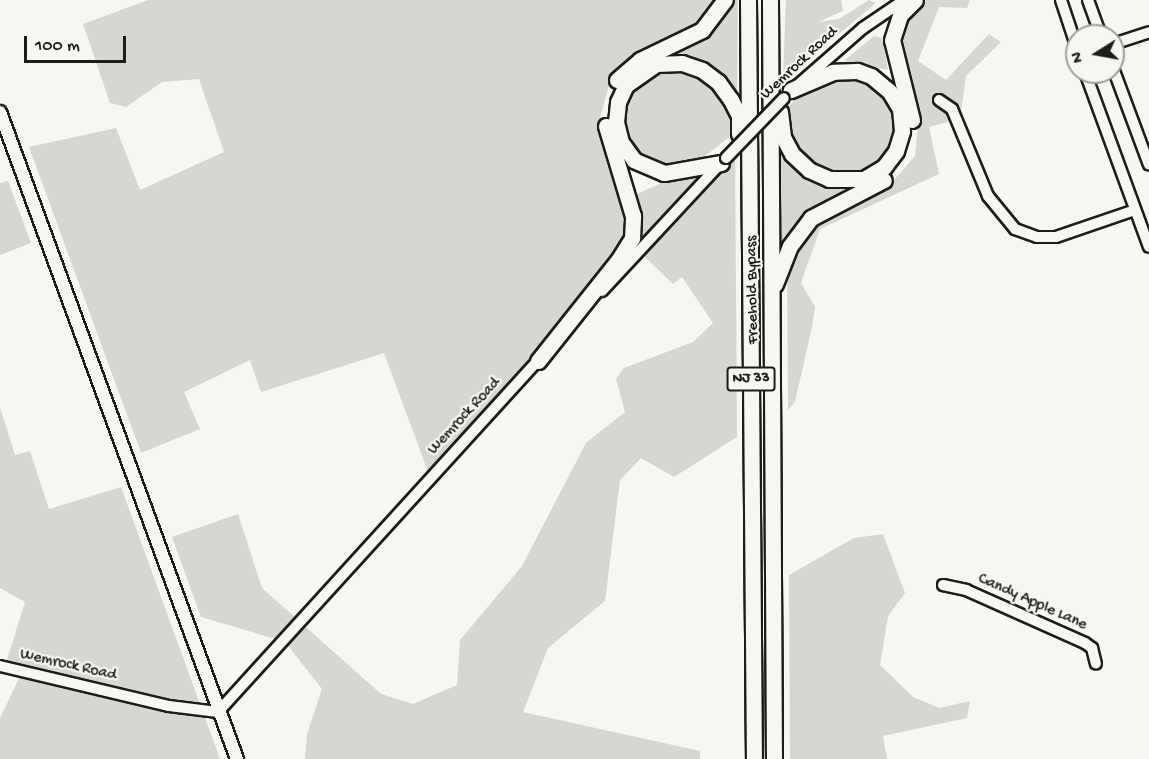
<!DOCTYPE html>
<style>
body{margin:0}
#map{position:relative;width:1149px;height:759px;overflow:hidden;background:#f6f6f2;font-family:"Gochi Hand",sans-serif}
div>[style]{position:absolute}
.green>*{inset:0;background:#d6d6d2}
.roads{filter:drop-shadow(2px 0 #1c1c1c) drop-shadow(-2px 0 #1c1c1c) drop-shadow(0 2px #1c1c1c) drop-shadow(0 -2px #1c1c1c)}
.minor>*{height:10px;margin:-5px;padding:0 5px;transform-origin:5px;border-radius:5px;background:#f6f6f2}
.major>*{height:12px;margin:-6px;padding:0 6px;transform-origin:6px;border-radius:6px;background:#f6f6f2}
.highway>*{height:15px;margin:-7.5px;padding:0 7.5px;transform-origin:7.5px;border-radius:7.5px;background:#f6f6f2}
.bridges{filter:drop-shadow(2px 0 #1c1c1c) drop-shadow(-2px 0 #1c1c1c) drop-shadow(0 2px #1c1c1c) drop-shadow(0 -2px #1c1c1c)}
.minor-bridge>*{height:10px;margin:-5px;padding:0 5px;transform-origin:5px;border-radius:5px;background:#f6f6f2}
span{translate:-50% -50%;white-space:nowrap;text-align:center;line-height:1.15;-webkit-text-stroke:4.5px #f6f6f2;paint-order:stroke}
.shield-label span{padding:2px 4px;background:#f6f6f2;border:2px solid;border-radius:4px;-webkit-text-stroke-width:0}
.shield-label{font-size:15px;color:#1c1c1c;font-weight:700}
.street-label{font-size:16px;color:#1c1c1c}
.north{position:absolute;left:1065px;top:24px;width:60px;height:60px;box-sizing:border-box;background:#f6f6f2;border:2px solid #9f9f9c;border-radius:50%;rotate:259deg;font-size:16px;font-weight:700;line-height:24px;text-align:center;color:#1c1c1c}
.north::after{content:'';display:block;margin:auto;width:21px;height:27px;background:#1c1c1c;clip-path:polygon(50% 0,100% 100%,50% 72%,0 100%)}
.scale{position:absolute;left:24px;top:36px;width:102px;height:27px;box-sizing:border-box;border:3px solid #1c1c1c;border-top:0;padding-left:8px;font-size:18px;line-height:21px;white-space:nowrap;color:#1c1c1c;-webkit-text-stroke:4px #f6f6f2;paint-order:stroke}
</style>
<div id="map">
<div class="green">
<i style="clip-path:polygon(148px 0,715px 0,700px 24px,611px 78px,599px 122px,623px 200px,735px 151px,737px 437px,674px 477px,641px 458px,620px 480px,605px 601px,548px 648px,523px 712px,700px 751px,700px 759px,305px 759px,307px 734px,322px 689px,285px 642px,201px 617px,172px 537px,238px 514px,262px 588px,381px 694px,413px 704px,457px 685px,460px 640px,522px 566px,586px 443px,625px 412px,616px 379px,624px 368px,693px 342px,713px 323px,682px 277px,673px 284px,640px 252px,584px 288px,592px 301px,431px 480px,384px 353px,261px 392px,250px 360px,184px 392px,200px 429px,141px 453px,29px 147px,116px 128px,140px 190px,224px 152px,199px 79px,162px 82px,126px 107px,110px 103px,83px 24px)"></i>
<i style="clip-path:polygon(731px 0,738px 0,737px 104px,718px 75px,655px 59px)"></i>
<i style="clip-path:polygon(786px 0,841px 0,843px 11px,818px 22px,839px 19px,869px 0,876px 3px,783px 80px)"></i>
<i style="clip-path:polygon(897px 0,970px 0,967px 8px,939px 7px,918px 61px,946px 80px,989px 34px,1001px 42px,966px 76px,960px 119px,929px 127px,939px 174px,820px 229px,801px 283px,815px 307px,812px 327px,795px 402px,788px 410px,787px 245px,811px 223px,893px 181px,915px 156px,918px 125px,886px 9px)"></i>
<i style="clip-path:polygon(874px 36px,882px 38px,888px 70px,844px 61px)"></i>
<i style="clip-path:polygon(662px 68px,686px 70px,709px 80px,725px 102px,733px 134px,695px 164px,653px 166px,632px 150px,622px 121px,624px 102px,643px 75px)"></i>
<i style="clip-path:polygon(838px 74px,870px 81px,885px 96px,895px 118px,895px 140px,867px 174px,843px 177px,804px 159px,791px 138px,785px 110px,807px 87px)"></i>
<i style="clip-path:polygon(775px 135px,809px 178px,824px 185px,862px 186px,817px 208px,778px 261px)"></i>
<i style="clip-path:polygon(8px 181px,31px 243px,0 255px,0 183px)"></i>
<i style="clip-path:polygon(0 407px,15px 455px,30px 451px,49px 509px,121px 487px,220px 759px,0 759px,0 718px,24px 668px,6px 663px,25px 602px,0 588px)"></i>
<i style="clip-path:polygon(883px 534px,905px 593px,888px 616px,880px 665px,913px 697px,939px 708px,970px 701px,967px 718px,883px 736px,887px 759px,790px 759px,789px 575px,854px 538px)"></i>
</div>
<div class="roads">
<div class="minor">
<i style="left:1061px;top:0;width:51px;rotate:71.6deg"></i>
<i style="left:1088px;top:0;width:38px;rotate:70deg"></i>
<i style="left:1113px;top:44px;width:38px;rotate:-18deg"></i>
<i style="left:1113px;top:68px;width:103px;rotate:69.6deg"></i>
<i style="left:1085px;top:72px;width:186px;rotate:69.9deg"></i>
<i style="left:799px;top:84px;width:85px;rotate:-41.2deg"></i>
<i style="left:863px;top:28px;width:50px;rotate:-34.3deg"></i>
<i style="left:939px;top:100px;width:16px;rotate:35deg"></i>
<i style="left:952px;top:109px;width:94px;rotate:67.5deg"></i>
<i style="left:988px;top:196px;width:43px;rotate:50.7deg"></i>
<i style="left:1015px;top:229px;width:23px;rotate:20deg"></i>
<i style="left:1037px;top:237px;width:19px"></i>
<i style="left:1056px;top:237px;width:83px;rotate:-18.9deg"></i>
<i style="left:602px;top:291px;width:176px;rotate:-47.1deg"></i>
<i style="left:943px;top:585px;width:24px;rotate:12deg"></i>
<i style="left:966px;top:590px;width:130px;rotate:24deg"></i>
<i style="left:1085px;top:643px;width:9px;rotate:36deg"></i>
<i style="left:1092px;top:648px;width:16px;rotate:76deg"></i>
<i style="left:0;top:666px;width:174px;rotate:13.3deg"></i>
<i style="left:169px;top:706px;width:49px;rotate:7deg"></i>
<i style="left:218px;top:712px;width:481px;rotate:-47.7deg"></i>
</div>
<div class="major">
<i style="left:0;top:112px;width:689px;rotate:69.88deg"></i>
</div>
<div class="highway">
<i style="left:748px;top:0;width:759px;rotate:89.55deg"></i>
<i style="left:770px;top:0;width:759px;rotate:89.7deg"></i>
<i style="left:617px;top:80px;width:30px;rotate:-41deg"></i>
<i style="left:640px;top:60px;width:69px;rotate:-25.8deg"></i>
<i style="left:702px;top:30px;width:38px;rotate:-53deg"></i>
<i style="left:780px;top:112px;width:25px;rotate:83deg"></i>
<i style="left:783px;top:137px;width:19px;rotate:62deg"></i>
<i style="left:792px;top:154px;width:23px;rotate:43deg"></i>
<i style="left:809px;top:170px;width:22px;rotate:24deg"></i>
<i style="left:829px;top:179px;width:35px"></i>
<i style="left:864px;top:179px;width:23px;rotate:-31deg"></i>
<i style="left:884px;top:167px;width:20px;rotate:-53deg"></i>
<i style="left:896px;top:151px;width:21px;rotate:-73deg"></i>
<i style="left:902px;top:131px;width:22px;rotate:-95deg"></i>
<i style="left:900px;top:109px;width:21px;rotate:-121deg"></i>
<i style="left:889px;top:91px;width:23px;rotate:-140deg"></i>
<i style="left:871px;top:76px;width:15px;rotate:-160deg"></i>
<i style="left:857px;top:71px;width:24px;rotate:178deg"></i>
<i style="left:833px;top:72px;width:46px;rotate:156.8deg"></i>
<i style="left:912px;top:120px;width:82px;rotate:-104deg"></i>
<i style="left:892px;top:40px;width:26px;rotate:-72deg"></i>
<i style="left:900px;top:15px;width:21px;rotate:-45deg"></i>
<i style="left:721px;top:163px;width:58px;rotate:170deg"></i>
<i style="left:664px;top:173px;width:33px;rotate:-157deg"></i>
<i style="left:634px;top:160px;width:22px;rotate:-126deg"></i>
<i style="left:621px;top:142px;width:21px;rotate:-104deg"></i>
<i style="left:616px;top:122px;width:20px;rotate:-84deg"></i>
<i style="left:618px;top:102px;width:19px;rotate:-65deg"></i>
<i style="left:626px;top:85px;width:37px;rotate:-35deg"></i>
<i style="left:656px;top:64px;width:26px;rotate:-2deg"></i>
<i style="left:682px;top:63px;width:21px;rotate:19deg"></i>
<i style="left:702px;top:70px;width:20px;rotate:37deg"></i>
<i style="left:718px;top:82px;width:22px;rotate:54deg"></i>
<i style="left:731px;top:100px;width:18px;rotate:63deg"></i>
<i style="left:739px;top:116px;width:18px;rotate:90deg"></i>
<i style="left:775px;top:284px;width:41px;rotate:-68.5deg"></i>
<i style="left:790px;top:246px;width:35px;rotate:-53deg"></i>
<i style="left:811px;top:218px;width:82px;rotate:-27.5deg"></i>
<i style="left:538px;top:361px;width:130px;rotate:-51.5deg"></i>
<i style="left:619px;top:259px;width:25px;rotate:-58deg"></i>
<i style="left:632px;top:238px;width:22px;rotate:-87deg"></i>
<i style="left:633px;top:216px;width:94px;rotate:-106.7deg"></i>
</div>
</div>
<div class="bridges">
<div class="minor-bridge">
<i style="left:726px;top:158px;width:83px;rotate:-46deg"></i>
</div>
</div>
<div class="shield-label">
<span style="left:751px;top:379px">NJ 33</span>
</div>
<div class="street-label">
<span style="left:800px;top:64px;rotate:-43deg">Wemrock Road</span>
<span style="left:754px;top:290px;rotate:-91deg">Freehold Bypass</span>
<span style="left:465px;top:417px;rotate:-47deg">Wemrock Road</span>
<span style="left:1032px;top:603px;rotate:24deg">Candy Apple Lane</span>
<span style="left:68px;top:666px;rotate:13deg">Wemrock Road</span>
</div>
<div class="north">N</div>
<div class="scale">100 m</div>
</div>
